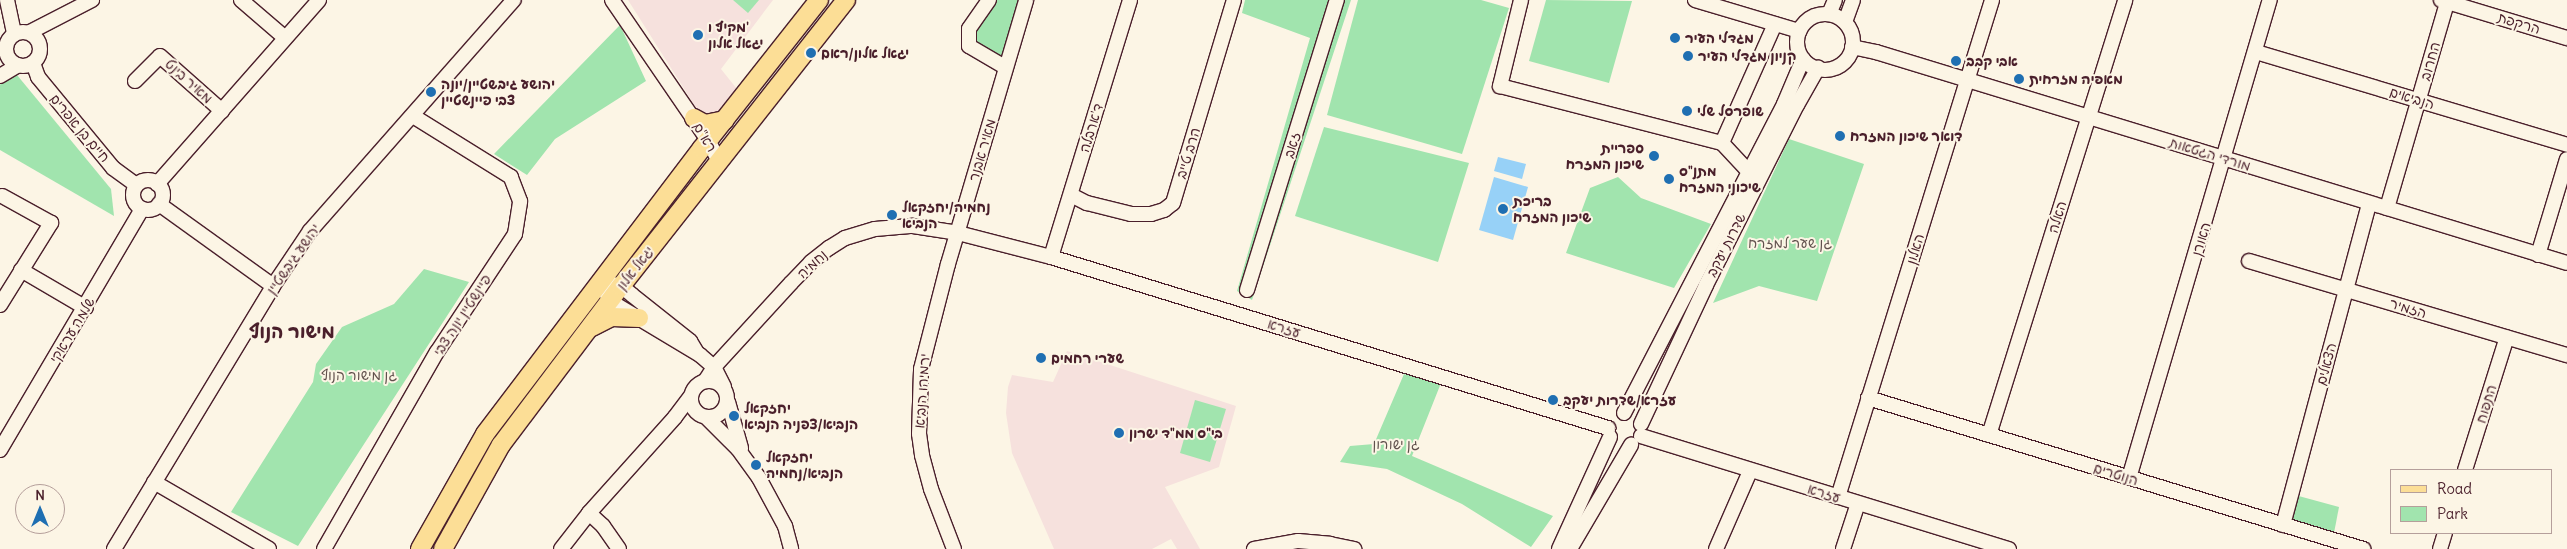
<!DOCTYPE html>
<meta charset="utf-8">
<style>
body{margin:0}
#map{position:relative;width:2567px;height:549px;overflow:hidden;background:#fcf5e5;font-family:Delius,"Playpen Sans Hebrew",sans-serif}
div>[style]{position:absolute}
.built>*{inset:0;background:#f6e1dd}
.green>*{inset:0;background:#a1e4ae}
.water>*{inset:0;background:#97d1f7}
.roads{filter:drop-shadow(1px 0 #4a1f2b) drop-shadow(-1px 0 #4a1f2b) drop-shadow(0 1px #4a1f2b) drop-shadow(0 -1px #4a1f2b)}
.minor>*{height:14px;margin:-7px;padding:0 7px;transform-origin:7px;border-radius:7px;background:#fcf5e5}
.minor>.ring{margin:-7px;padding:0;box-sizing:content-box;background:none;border:14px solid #fcf5e5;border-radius:50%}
.major>*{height:18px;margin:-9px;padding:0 9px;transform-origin:9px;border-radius:9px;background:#fcde96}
.dots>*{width:14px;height:14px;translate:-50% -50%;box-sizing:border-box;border:2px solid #fcf5e5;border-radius:50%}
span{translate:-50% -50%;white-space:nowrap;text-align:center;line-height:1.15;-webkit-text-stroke:4px #fcf5e5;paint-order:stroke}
.street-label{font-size:14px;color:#4a1f2b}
.poi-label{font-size:14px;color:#4a1f2b;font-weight:700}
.left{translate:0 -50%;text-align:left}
.right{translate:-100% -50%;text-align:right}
.park-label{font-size:14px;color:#60504c}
.district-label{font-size:19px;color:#4a1f2b;font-weight:700}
.legend{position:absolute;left:2390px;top:469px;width:162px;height:65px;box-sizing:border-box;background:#fcf5e5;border:1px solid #b59f9b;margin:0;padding:6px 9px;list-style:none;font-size:15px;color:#4a1f2b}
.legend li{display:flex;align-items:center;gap:10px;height:25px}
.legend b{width:25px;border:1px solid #b59f9b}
.north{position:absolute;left:15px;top:484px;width:50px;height:50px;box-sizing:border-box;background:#fcf5e5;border:1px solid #b59f9b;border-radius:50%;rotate:0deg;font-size:14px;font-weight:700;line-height:20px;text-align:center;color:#4a1f2b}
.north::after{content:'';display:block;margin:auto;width:18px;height:22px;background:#1f6fb2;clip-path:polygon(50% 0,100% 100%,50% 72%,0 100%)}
</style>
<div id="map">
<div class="built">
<i style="clip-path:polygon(628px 0,773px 0,721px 69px,737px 89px,718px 116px,700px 114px)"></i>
<i style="clip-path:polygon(1067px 351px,1236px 406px,1219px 467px,1165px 487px,1200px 549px,1177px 549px,1171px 539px,1152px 549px,1054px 549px,1012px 453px,1006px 413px,1008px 387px,1012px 375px,1053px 382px)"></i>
</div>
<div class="green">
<i style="clip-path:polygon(733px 0,759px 0,748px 13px)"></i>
<i style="clip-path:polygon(995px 0,1021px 0,1002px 58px,978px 45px,974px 32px)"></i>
<i style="clip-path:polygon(1245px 0,1351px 0,1252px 300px,1237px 291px,1310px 38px,1242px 13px)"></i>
<i style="clip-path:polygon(1358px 0,1481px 0,1509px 8px,1462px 154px,1327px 115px)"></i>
<i style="clip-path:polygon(1546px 0,1632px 1px,1609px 83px,1529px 61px)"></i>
<i style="clip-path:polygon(620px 25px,646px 81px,555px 139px,527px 175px,494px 154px)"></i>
<i style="clip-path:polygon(17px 75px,111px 189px,114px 216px,0 150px,0 85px,2px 81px)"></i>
<i style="clip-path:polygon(1324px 127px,1469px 163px,1438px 262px,1295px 216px)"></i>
<i style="clip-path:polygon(1789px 139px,1864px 164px,1817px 301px,1759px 286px,1713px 303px)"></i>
<i style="clip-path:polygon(1618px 177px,1641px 198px,1711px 224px,1674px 288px,1566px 253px,1590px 188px)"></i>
<i style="clip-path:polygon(424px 269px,469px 282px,298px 546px,231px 512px,313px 382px,316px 364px,342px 327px,394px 304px)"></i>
<i style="clip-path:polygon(1404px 374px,1441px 383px,1412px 456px,1553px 516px,1531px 547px,1462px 504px,1387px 469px,1340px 462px,1350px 446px,1374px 444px)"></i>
<i style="clip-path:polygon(1195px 400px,1226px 409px,1210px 462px,1180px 453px)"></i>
<i style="clip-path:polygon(2295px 495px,2339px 507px,2334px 533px,2287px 521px)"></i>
</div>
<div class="water">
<i style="clip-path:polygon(1498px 157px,1526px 164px,1522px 179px,1494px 171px)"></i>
<i style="clip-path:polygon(1494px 177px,1528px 187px,1513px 240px,1479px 230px)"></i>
</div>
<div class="roads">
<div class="minor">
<i style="left:7px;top:0;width:35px;rotate:78deg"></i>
<i style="left:241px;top:0;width:57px;rotate:40.7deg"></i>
<i style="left:612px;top:0;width:170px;rotate:55.6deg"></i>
<i style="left:708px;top:140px;width:25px;rotate:63deg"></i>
<i style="left:989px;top:0;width:35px;rotate:125deg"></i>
<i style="left:969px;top:29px;width:17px;rotate:90deg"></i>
<i style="left:969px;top:46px;width:42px;rotate:30.3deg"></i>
<i style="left:1521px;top:0;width:89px;rotate:103.7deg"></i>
<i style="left:1500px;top:86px;width:229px;rotate:14.4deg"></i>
<i style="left:1722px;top:143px;width:40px;rotate:47deg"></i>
<i style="left:1695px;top:0;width:109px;rotate:16.6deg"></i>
<i style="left:2441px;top:0;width:132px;rotate:16.8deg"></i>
<i style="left:1829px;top:14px;width:15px;rotate:-67deg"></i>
<i class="ring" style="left:1797px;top:14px;width:42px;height:42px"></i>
<i style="left:1845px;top:22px;width:23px;rotate:-70deg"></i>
<i class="ring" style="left:6px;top:32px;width:20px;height:20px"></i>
<i style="left:30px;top:32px;width:70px;rotate:-27.3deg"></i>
<i style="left:1852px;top:47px;width:25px;rotate:12deg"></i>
<i style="left:1876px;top:52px;width:722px;rotate:16.98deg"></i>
<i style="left:2256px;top:52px;width:325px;rotate:16.6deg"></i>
<i style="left:33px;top:63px;width:15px;rotate:70deg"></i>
<i style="left:38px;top:77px;width:118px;rotate:50.5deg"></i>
<i style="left:113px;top:168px;width:29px;rotate:36deg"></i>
<i style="left:0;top:76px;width:21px;rotate:-31deg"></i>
<i style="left:135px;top:81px;width:35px;rotate:-45deg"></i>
<i style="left:160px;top:56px;width:83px;rotate:41.6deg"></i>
<i style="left:1722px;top:143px;width:130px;rotate:-66deg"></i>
<i class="ring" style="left:133px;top:180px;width:16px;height:16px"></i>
<i style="left:157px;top:184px;width:245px;rotate:-48.6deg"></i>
<i style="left:1071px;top:195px;width:18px;rotate:27deg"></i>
<i style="left:1087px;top:203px;width:45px;rotate:14deg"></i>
<i style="left:1131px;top:214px;width:20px"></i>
<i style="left:1151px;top:214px;width:14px;rotate:-17deg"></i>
<i style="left:1164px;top:210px;width:11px;rotate:-38deg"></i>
<i style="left:1173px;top:203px;width:212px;rotate:-73.3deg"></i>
<i style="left:159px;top:204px;width:140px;rotate:35.7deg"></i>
<i style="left:2387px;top:208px;width:217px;rotate:-73.7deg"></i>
<i style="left:2538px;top:255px;width:100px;rotate:-73.2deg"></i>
<i style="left:1051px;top:257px;width:269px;rotate:-72.9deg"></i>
<i style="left:2249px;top:261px;width:332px;rotate:16.5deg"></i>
<i style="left:21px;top:270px;width:75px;rotate:30.3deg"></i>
<i style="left:613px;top:284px;width:8px;rotate:14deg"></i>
<i style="left:621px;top:286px;width:14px;rotate:39deg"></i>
<i style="left:632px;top:295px;width:74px;rotate:38.4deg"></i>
<i style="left:690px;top:341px;width:12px;rotate:59deg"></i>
<i style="left:1247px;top:290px;width:304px;rotate:-72.8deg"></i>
<i style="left:606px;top:293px;width:9px;rotate:63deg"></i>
<i style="left:610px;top:301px;width:105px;rotate:31deg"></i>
<i style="left:700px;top:355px;width:18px;rotate:41deg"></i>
<i style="left:714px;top:367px;width:22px;rotate:63deg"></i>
<i style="left:0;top:305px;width:97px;rotate:-58.1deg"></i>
<i style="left:51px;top:223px;width:56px;rotate:-151.1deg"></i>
<i class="ring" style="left:691px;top:381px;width:22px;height:22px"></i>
<i style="left:705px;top:381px;width:17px;rotate:-57deg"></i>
<i style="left:714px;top:367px;width:114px;rotate:-47.5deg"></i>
<i style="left:791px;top:283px;width:29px;rotate:-46deg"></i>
<i style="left:811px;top:262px;width:23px;rotate:-38deg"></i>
<i style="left:829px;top:248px;width:19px;rotate:-32deg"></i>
<i style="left:845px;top:238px;width:31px;rotate:-17deg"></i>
<i style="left:875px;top:229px;width:38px;rotate:-5deg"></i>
<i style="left:913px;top:226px;width:46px;rotate:8.8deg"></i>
<i style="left:958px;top:233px;width:96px;rotate:14.5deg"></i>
<i style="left:1051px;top:257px;width:583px;rotate:17.07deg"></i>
<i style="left:1868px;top:398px;width:518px;rotate:16.96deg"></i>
<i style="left:728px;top:402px;width:48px;rotate:74.2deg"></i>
<i style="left:1624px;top:413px;width:348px;rotate:-62.6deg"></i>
<i style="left:1784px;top:104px;width:49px;rotate:-67.1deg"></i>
<i style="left:706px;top:417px;width:45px;rotate:45deg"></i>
<i style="left:738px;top:449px;width:36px;rotate:54deg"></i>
<i style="left:759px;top:478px;width:55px;rotate:61.6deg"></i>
<i style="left:785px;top:526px;width:24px;rotate:75deg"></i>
<i style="left:1641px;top:424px;width:153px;rotate:-64.9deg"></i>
<i style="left:1706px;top:285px;width:202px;rotate:-63.2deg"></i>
<i style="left:1797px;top:105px;width:43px;rotate:-60.4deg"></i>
<i style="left:1989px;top:435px;width:456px;rotate:-72.6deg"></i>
<i style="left:1641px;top:436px;width:385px;rotate:17.1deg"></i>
<i style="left:0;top:450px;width:280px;rotate:-59.5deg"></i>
<i style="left:2465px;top:470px;width:139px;rotate:-72.5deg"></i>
<i style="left:2129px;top:478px;width:498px;rotate:-73.6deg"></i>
<i style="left:154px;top:482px;width:133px;rotate:30.2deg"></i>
<i style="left:1838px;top:497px;width:520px;rotate:-72.78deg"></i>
<i style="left:589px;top:513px;width:19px;rotate:43deg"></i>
<i style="left:603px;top:526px;width:28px;rotate:55deg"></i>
<i style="left:2283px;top:525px;width:333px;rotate:-75deg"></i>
<i style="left:114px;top:549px;width:307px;rotate:-58.8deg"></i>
<i style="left:273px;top:286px;width:66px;rotate:-56.1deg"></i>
<i style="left:310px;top:231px;width:308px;rotate:-48.6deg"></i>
<i style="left:324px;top:549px;width:227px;rotate:-60.2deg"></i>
<i style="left:437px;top:352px;width:141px;rotate:-56.5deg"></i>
<i style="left:515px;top:234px;width:33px;rotate:-81deg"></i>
<i style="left:520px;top:201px;width:26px;rotate:-111deg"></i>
<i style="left:511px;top:177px;width:115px;rotate:-148.1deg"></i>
<i style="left:561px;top:549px;width:46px;rotate:-52.1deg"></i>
<i style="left:589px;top:513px;width:129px;rotate:-48.1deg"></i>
<i style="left:675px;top:417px;width:26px;rotate:-53deg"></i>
<i style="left:954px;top:549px;width:64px;rotate:-111deg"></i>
<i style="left:931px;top:489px;width:35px;rotate:-105deg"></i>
<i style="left:922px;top:455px;width:21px;rotate:-98deg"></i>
<i style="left:919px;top:434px;width:65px;rotate:-88.2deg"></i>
<i style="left:921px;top:369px;width:108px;rotate:-75.6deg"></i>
<i style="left:948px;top:264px;width:275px;rotate:-73.5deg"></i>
<i style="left:1254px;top:549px;width:45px;rotate:-10.3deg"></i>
<i style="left:1298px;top:541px;width:32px;rotate:5deg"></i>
<i style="left:1330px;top:544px;width:25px;rotate:12deg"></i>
<i style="left:1559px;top:549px;width:123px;rotate:-65.5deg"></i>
<i style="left:1570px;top:549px;width:121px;rotate:-59.6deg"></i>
<i style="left:1716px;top:549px;width:85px;rotate:-66.4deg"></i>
<i style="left:1843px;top:549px;width:48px;rotate:-71.9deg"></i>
<i style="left:2440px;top:549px;width:17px;rotate:-73deg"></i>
</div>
<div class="major">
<i style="left:694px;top:118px;width:13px;rotate:29deg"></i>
<i style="left:705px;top:124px;width:20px;rotate:-11deg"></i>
<i style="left:592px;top:327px;width:22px;rotate:-27deg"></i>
<i style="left:612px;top:317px;width:27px;rotate:2deg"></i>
<i style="left:420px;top:549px;width:132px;rotate:-60.5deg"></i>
<i style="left:485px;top:434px;width:359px;rotate:-52.8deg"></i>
<i style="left:702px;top:148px;width:189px;rotate:-51.7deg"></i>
<i style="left:443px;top:549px;width:119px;rotate:-60.9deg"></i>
<i style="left:501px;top:445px;width:199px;rotate:-53deg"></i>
<i style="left:621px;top:286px;width:364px;rotate:-51.8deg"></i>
</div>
</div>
<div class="dots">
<i style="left:698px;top:35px;background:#1f6fb2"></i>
<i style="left:1675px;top:38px;background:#1f6fb2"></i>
<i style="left:811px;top:53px;background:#1f6fb2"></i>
<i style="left:1688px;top:56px;background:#1f6fb2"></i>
<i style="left:1956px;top:61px;background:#1f6fb2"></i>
<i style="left:2019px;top:79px;background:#1f6fb2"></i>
<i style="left:431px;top:92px;background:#1f6fb2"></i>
<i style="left:1687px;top:111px;background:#1f6fb2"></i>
<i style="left:1840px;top:136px;background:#1f6fb2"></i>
<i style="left:1654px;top:156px;background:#1f6fb2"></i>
<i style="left:1669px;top:179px;background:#1f6fb2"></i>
<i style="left:1503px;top:209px;background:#1f6fb2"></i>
<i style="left:892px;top:215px;background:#1f6fb2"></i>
<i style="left:1041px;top:358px;background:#1f6fb2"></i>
<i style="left:1553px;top:400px;background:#1f6fb2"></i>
<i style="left:734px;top:416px;background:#1f6fb2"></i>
<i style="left:1119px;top:433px;background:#1f6fb2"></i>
<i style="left:756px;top:465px;background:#1f6fb2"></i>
</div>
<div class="street-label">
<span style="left:2519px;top:23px;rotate:17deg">הרקפת</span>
<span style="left:2430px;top:61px;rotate:-74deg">החרוב</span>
<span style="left:189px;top:81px;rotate:42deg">מאיר בינט</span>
<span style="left:2412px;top:98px;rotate:17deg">הנביאים</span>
<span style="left:80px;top:128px;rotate:50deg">חיים בן אפרים</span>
<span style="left:1091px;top:128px;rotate:-73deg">ד'ארבלה</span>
<span style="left:705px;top:137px;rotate:59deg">רא"ם</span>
<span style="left:1292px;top:145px;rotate:-73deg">זאב</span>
<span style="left:982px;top:150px;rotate:-74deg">מאיר אבנר</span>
<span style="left:1188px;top:153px;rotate:-73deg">הרב טייב</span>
<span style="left:2210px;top:154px;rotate:17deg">מורדי הגטאות</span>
<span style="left:2057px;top:217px;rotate:-73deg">האלה</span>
<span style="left:2201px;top:239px;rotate:-73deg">האורן</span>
<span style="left:1726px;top:245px;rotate:-63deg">שדרות יעקב</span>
<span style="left:1915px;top:249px;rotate:-73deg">האלון</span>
<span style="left:293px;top:259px;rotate:-55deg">יהושע גיבשטיין</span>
<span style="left:812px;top:264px;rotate:-42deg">נחמיה</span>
<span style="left:635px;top:268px;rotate:-52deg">יגאל אלון</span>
<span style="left:2408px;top:308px;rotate:17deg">הזמיר</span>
<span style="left:462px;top:315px;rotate:-57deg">פיינשטיין יונה צבי</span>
<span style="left:1284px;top:328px;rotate:17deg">עזרא</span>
<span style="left:72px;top:330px;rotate:-59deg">שלמה עראקי</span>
<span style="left:2326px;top:364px;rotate:-75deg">הצאלים</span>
<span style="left:922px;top:391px;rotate:-86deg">ירמיהו הנביא</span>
<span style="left:2486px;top:404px;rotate:-73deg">התפוח</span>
<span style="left:2116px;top:474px;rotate:17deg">הנוטרים</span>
<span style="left:1824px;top:493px;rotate:17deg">עזרא</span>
</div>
<div class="poi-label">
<span class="left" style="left:708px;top:35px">מקיף ו'<br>יגאל אלון</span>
<span class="left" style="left:1685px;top:38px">מגדלי העיר</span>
<span class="left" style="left:821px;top:53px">יגאל אלון/ראם</span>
<span class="left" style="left:1698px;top:56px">קניון מגדלי העיר</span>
<span class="left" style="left:1966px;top:61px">אבי קבב</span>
<span class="left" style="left:2029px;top:79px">מאפיה מזרחית</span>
<span class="left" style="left:441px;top:92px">יהושע גיבשטיין/יונה<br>צבי פיינשטיין</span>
<span class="left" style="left:1697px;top:111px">שופרסל שלי</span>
<span class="left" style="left:1850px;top:136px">דואר שיכון המזרח</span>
<span class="right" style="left:1644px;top:156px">ספריית<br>שיכון המזרח</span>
<span class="left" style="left:1679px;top:179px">מתנ"ס<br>שיכוני המזרח</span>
<span class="left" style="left:1513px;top:209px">בריכת<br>שיכון המזרח</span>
<span class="left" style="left:902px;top:215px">נחמיה/יחזקאל<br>הנביא</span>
<span class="left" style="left:1051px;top:358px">שערי רחמים</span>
<span class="left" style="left:1563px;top:400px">עזרא/שדרות יעקב</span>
<span class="left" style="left:744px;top:416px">יחזקאל<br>הנביא/צפניה הנביא</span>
<span class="left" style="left:1129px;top:433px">בי"ס ממ"ד ישרון</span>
<span class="left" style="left:766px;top:465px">יחזקאל<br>הנביא/נחמיה</span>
</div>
<div class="park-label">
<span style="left:1790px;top:243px">גן שער למזרח</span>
<span style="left:359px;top:375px">גן מישור הנוף</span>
<span style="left:1396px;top:444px">גן ישורון</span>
</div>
<div class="district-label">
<span style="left:292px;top:332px">מישור הנוף</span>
</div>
<ul class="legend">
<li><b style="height:6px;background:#fcde96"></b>Road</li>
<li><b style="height:14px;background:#a1e4ae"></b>Park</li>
</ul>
<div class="north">N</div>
</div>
